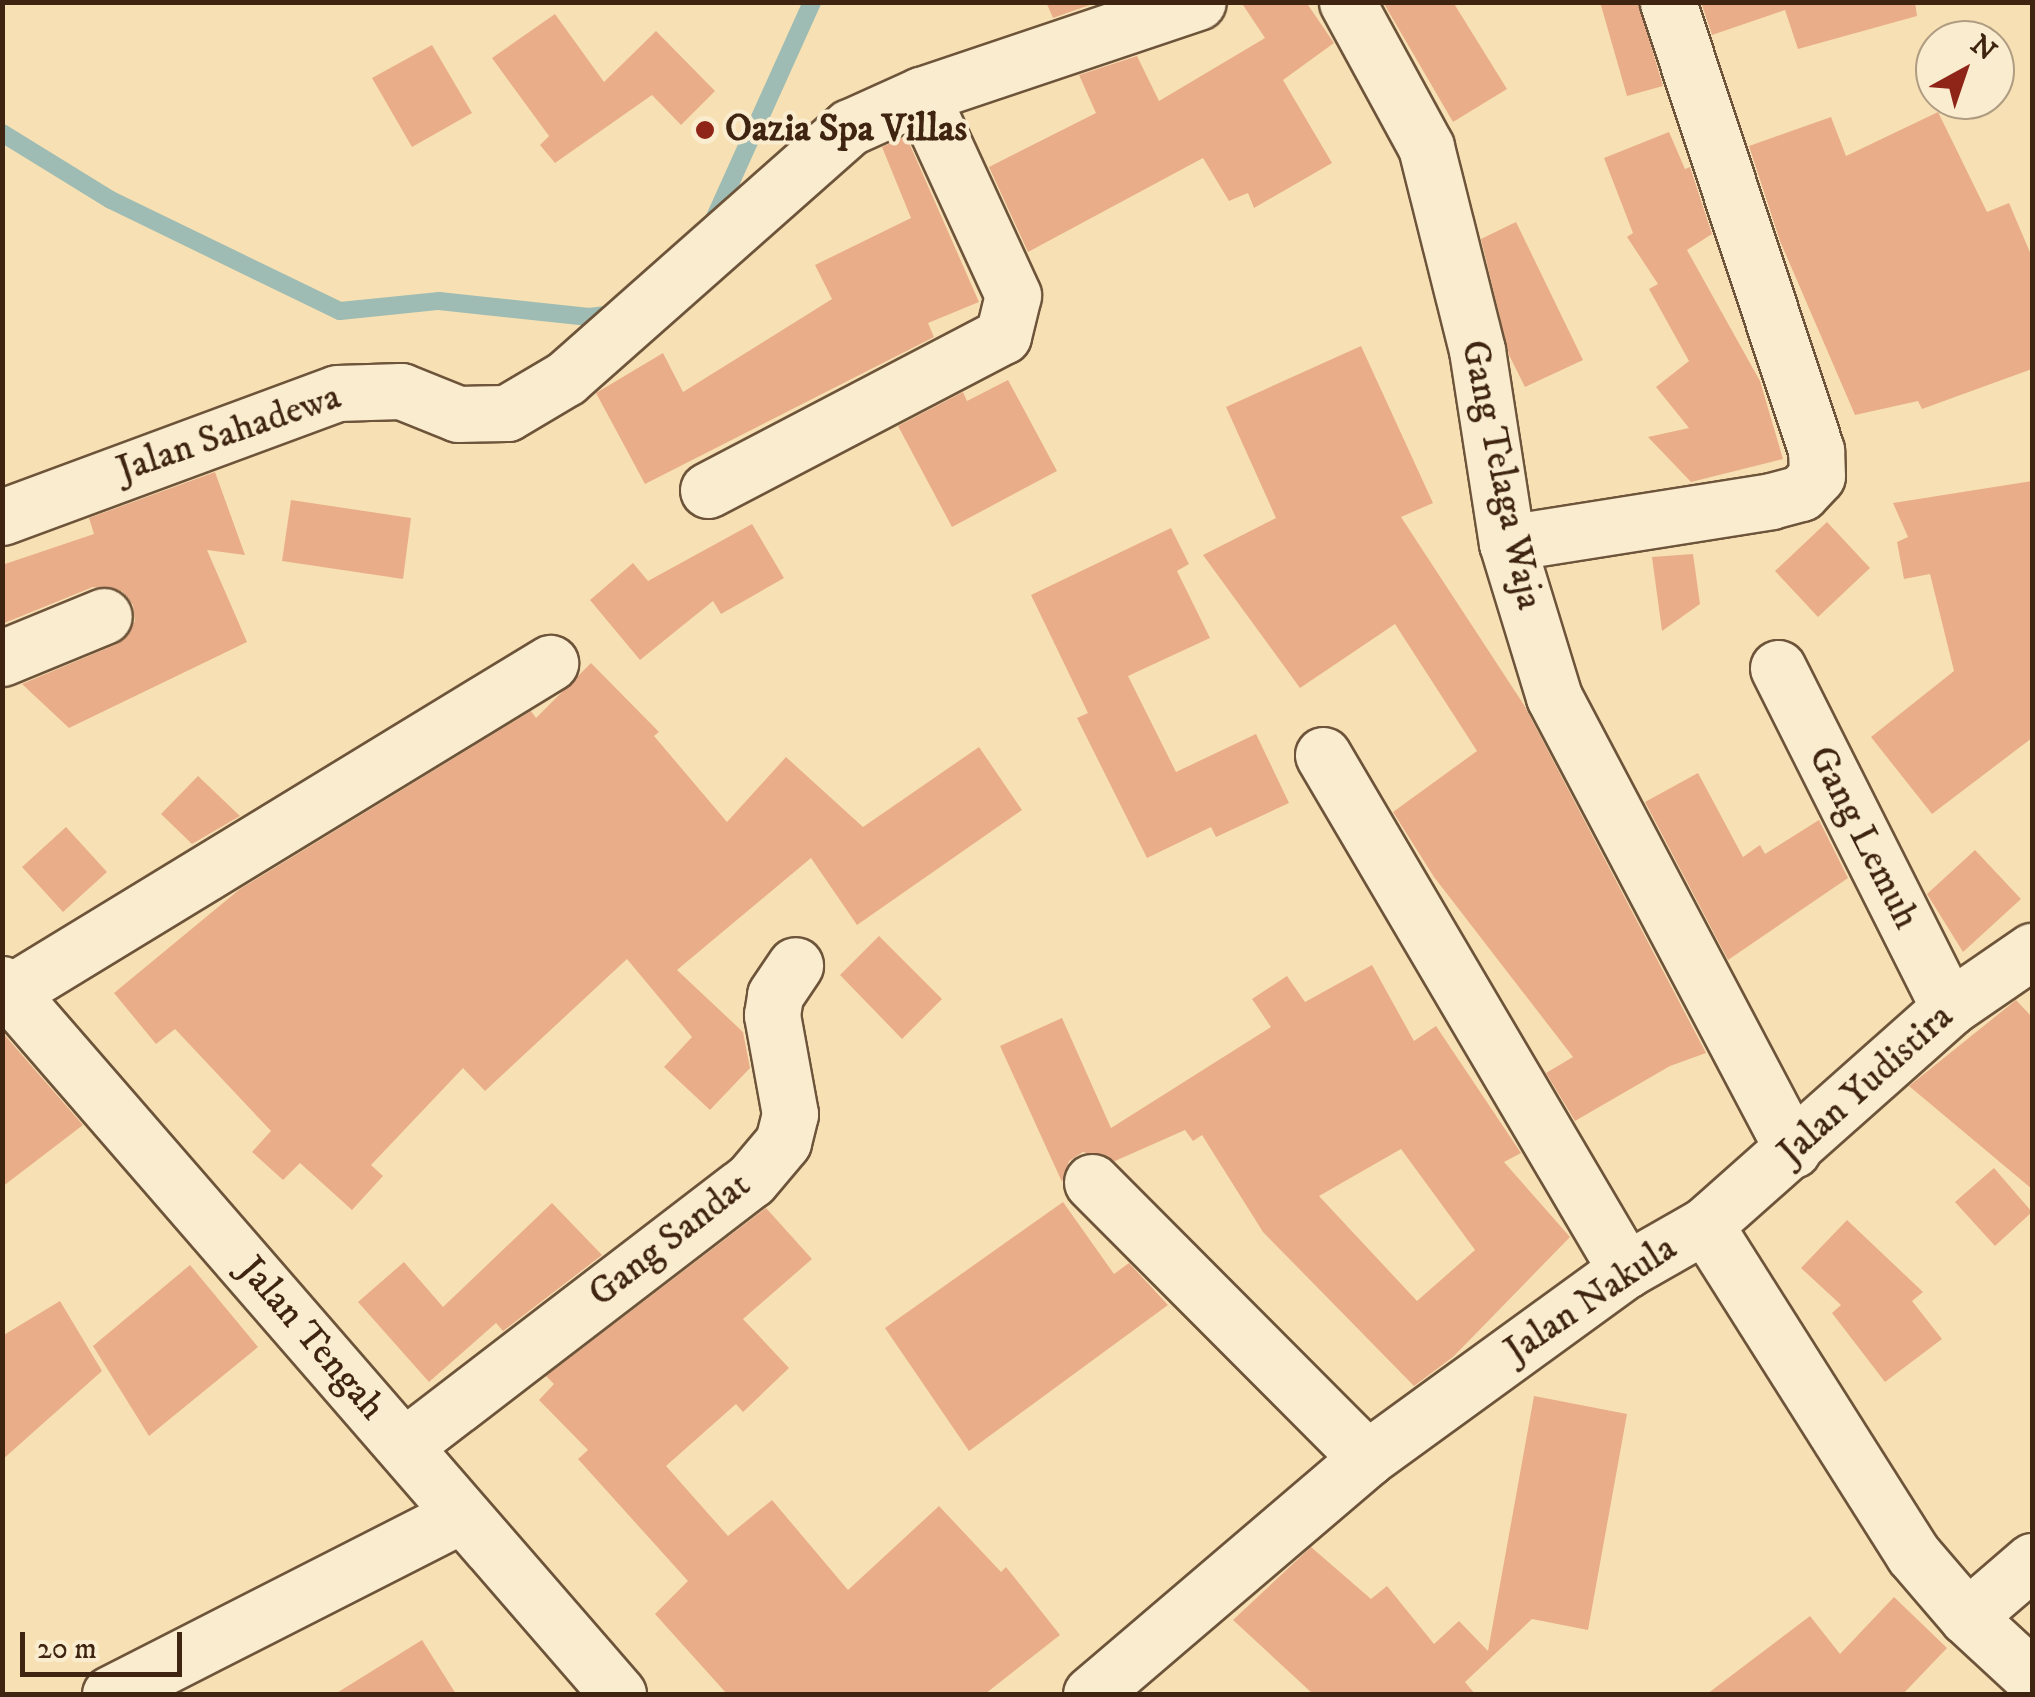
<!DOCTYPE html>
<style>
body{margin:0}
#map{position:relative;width:2035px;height:1697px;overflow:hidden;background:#f7e1b4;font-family:"IM FELL DW Pica",serif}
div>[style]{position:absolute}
.stream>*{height:18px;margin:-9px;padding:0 9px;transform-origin:9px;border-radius:9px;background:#9ebcb3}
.building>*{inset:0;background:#e9ae89}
.roads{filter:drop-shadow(2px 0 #6d543a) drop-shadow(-2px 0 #6d543a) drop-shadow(0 2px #6d543a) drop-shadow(0 -2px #6d543a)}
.minor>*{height:55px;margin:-27.5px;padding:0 27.5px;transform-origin:27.5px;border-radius:27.5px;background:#faecce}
.dots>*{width:28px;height:28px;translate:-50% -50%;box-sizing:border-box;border:5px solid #faecce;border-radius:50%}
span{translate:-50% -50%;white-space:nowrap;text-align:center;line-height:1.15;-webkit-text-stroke:8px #faecce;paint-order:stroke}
.poi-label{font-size:38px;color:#3f2511;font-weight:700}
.left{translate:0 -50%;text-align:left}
.street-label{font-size:38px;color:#3f2511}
.frame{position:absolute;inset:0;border:5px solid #3f2511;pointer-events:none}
.north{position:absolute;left:1915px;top:20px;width:100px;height:100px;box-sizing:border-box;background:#faecce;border:2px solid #af9c82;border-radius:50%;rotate:40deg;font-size:28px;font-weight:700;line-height:40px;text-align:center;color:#3f2511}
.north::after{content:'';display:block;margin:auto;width:35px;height:45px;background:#8f2418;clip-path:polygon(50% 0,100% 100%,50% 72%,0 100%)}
.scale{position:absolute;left:20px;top:1632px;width:162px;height:45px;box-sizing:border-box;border:5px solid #3f2511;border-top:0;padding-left:12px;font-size:30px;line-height:35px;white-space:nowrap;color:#3f2511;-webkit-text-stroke:8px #faecce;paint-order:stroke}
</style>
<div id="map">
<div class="stream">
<i style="left:2px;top:133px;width:128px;rotate:31.6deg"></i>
<i style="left:111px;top:200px;width:254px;rotate:25.9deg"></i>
<i style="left:340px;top:311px;width:100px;rotate:-5.8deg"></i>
<i style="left:439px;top:301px;width:151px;rotate:6.1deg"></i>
<i style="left:589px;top:317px;width:26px;rotate:-7deg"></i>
<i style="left:711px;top:226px;width:246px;rotate:-65.7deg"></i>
</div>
<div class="building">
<i style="clip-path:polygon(1046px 2px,1098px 2px,1053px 18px)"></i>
<i style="clip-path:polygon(1241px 2px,1306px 2px,1334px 43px,1283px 80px,1332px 163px,1254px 208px,1248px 193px,1229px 201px,1203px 158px,1028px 252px,989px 167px,1096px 113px,1079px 75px,1137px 56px,1159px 101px,1265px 38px)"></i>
<i style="clip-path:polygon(1383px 2px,1453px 2px,1507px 89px,1453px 122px)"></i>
<i style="clip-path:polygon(1600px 2px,1638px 2px,1663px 86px,1627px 96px)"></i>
<i style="clip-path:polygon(1701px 2px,1915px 2px,1917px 16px,1798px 49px,1785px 10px,1712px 35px)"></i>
<i style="clip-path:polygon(555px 14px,604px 82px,656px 31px,715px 91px,681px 125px,652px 95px,555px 163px,540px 145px,549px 136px,492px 58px)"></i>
<i style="clip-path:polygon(432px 45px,472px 113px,412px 147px,372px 78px)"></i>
<i style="clip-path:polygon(1938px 112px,1987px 212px,2009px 203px,2032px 257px,2032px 369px,1922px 409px,1918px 401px,1855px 415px,1780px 241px,1749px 146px,1831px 117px,1846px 156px)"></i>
<i style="clip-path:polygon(1669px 132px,1685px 169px,1690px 167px,1712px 234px,1687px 250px,1760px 381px,1783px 459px,1691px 482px,1648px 437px,1689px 428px,1656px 387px,1689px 361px,1649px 289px,1658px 284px,1627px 237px,1633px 233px,1604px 158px)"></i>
<i style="clip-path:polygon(906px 136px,979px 302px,928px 323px,934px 337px,645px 484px,596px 393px,663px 353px,683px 392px,832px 299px,815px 265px,911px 218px,882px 147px)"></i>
<i style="clip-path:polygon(1516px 222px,1583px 360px,1525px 387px,1509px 355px,1481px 239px)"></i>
<i style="clip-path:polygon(1361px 346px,1433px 503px,1401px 517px,1524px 705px,1706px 1053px,1670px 1066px,1575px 1121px,1546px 1073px,1573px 1057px,1434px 877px,1393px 812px,1477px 751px,1395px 624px,1300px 688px,1203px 555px,1276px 518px,1226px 407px)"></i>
<i style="clip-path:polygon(1008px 380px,1057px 471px,952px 527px,898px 426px,963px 392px,967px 401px)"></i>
<i style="clip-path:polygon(215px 472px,245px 555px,207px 550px,247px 642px,69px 728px,22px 684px,117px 644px,135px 621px,133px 605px,122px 591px,93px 587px,2px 624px,2px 565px,94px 534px,89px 518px)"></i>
<i style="clip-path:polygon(2032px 481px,2032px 738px,1932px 814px,1871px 737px,1954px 671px,1930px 574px,1904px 579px,1897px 542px,1908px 537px,1893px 503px)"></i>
<i style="clip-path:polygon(291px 500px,411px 518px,403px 579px,282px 561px)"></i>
<i style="clip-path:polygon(1827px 522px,1870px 568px,1818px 617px,1775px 571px)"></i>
<i style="clip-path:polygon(752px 524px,784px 578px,721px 614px,713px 601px,640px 660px,590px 600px,633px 563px,648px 581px)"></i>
<i style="clip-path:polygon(1171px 528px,1189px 564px,1177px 571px,1210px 638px,1128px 676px,1176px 772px,1256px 734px,1289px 803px,1216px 837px,1211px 827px,1147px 858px,1077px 718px,1088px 713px,1031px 595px)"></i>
<i style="clip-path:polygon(1693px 554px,1700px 604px,1662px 631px,1652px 557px)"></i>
<i style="clip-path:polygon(591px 663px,659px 732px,654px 736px,727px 822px,786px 757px,863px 827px,979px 747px,1022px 810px,857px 925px,811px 858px,677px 970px,743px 1032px,750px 1068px,710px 1110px,664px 1067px,692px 1037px,627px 959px,485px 1091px,463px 1068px,371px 1165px,383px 1176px,352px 1210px,300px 1163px,283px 1180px,252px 1152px,271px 1131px,175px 1029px,156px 1044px,114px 993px,240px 889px,531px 711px,536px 718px)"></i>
<i style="clip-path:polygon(1698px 773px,1743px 857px,1760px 845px,1765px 854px,1819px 820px,1848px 878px,1728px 960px,1645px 802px)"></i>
<i style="clip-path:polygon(198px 776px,240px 816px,192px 844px,161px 814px)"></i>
<i style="clip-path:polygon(66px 827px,107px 872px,63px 912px,22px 867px)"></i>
<i style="clip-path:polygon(1975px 850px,2021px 899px,1963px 952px,1927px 894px)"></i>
<i style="clip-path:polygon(879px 936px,942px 999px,902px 1039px,840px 975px)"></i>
<i style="clip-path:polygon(evenodd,1372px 965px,1414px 1041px,1436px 1026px,1521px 1153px,1504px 1162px,1570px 1237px,1453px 1357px,1414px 1386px,1263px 1232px,1202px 1135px,1193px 1141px,1185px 1130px,1115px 1161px,1083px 1152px,1069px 1161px,1062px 1182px,1000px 1046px,1062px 1018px,1111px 1128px,1271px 1027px,1252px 999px,1287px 976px,1305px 1002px,1372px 965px,1401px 1149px,1475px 1250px,1417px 1301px,1319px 1196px,1401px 1149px)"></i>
<i style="clip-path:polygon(2016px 1000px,2032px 1017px,2032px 1189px,1909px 1086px)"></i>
<i style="clip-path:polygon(2px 1032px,83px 1125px,2px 1187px)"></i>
<i style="clip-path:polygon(1994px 1168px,2032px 1212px,1995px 1246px,1955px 1202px)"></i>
<i style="clip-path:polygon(1063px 1202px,1114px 1274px,1129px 1263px,1168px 1305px,969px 1451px,885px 1328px)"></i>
<i style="clip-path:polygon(552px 1203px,602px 1255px,503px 1331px,496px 1323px,429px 1382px,358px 1302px,404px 1262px,443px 1307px)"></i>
<i style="clip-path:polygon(766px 1208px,812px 1259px,743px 1319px,789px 1368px,743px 1412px,736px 1404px,666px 1466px,728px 1536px,772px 1500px,848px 1590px,939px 1506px,1001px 1572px,1006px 1567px,1060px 1635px,985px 1694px,727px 1694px,655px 1614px,688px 1581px,578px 1459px,588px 1450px,539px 1400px,554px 1384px,546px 1376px)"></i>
<i style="clip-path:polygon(1847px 1220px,1923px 1292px,1912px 1301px,1942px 1339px,1885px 1382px,1832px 1313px,1841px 1305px,1801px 1268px)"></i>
<i style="clip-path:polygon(190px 1265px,258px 1347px,149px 1436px,93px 1346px)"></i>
<i style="clip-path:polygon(60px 1301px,102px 1371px,2px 1460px,2px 1336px)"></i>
<i style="clip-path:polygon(1534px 1396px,1627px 1414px,1588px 1630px,1532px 1619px,1465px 1682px,1475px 1694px,1313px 1694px,1233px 1620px,1311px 1547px,1371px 1599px,1387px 1586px,1434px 1644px,1459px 1621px,1488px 1651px)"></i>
<i style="clip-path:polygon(1894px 1597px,1947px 1648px,1903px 1694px,1707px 1694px,1810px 1616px,1840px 1654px)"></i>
<i style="clip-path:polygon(422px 1640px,456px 1694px,335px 1694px)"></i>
</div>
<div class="roads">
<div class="minor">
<i style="left:1347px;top:2px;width:165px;rotate:61.4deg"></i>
<i style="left:1426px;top:147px;width:209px;rotate:75.9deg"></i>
<i style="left:1477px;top:350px;width:195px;rotate:81.2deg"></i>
<i style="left:1507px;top:543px;width:161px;rotate:73deg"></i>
<i style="left:1554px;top:697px;width:512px;rotate:62.18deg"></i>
<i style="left:708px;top:490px;width:333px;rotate:-27.6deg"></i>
<i style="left:1003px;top:336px;width:42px;rotate:-76.3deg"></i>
<i style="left:1013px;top:295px;width:220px;rotate:-114.7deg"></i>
<i style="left:2px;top:517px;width:357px;rotate:-20.3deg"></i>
<i style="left:337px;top:393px;width:64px;rotate:-1.8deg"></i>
<i style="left:401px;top:391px;width:61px;rotate:22deg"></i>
<i style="left:458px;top:414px;width:49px;rotate:-1.2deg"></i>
<i style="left:507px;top:413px;width:69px;rotate:-30.7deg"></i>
<i style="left:566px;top:378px;width:379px;rotate:-41.5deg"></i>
<i style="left:850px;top:127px;width:78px;rotate:-24.3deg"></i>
<i style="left:921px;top:95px;width:292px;rotate:-18.6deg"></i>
<i style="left:1507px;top:543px;width:267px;rotate:-9deg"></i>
<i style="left:1771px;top:501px;width:31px;rotate:-15deg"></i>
<i style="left:1801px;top:493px;width:23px;rotate:-47deg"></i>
<i style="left:1817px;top:476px;width:26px;rotate:-92deg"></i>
<i style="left:1816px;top:450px;width:472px;rotate:-108.3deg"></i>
<i style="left:2px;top:658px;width:110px;rotate:-22.4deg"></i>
<i style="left:1778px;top:668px;width:381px;rotate:63.3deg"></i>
<i style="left:1323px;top:755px;width:598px;rotate:59.53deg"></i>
<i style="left:2px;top:984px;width:940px;rotate:49.05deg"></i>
<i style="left:9px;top:993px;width:634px;rotate:-31.38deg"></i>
<i style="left:1092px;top:1182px;width:390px;rotate:45.1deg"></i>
<i style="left:1705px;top:1225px;width:389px;rotate:57.7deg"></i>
<i style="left:1913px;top:1554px;width:83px;rotate:49.4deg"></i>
<i style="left:1967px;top:1617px;width:88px;rotate:42.7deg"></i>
<i style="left:404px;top:1446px;width:437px;rotate:-37.5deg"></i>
<i style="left:751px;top:1180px;width:50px;rotate:-49.9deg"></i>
<i style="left:783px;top:1142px;width:29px;rotate:-76deg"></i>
<i style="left:790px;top:1114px;width:101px;rotate:-100.3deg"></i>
<i style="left:772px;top:1015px;width:20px;rotate:-81deg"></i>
<i style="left:775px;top:995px;width:36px;rotate:-56deg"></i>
<i style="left:1967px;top:1617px;width:86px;rotate:-40.7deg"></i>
<i style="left:110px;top:1694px;width:393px;rotate:-27deg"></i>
<i style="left:1091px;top:1694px;width:363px;rotate:-40.5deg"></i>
<i style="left:1367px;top:1458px;width:320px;rotate:-36deg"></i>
<i style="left:1626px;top:1270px;width:91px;rotate:-29.7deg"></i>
<i style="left:1705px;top:1225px;width:327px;rotate:-41.6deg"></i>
<i style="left:1949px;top:1008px;width:101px;rotate:-34.5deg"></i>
</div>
</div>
<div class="dots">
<i style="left:705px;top:130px;background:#8f2418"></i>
</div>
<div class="poi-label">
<span class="left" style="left:725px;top:130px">Oazia Spa Villas</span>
</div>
<div class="street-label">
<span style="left:229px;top:434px;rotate:-19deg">Jalan Sahadewa</span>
<span style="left:1501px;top:475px;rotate:78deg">Gang Telaga Waja</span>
<span style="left:1863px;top:838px;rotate:63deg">Gang Lemuh</span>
<span style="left:1866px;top:1085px;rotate:-42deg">Jalan Yudistira</span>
<span style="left:670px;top:1240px;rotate:-38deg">Gang Sandat</span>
<span style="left:1591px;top:1300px;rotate:-34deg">Jalan Nakula</span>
<span style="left:311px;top:1339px;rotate:49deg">Jalan Tengah</span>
</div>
<div class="frame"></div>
<div class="north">N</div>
<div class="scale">20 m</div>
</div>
